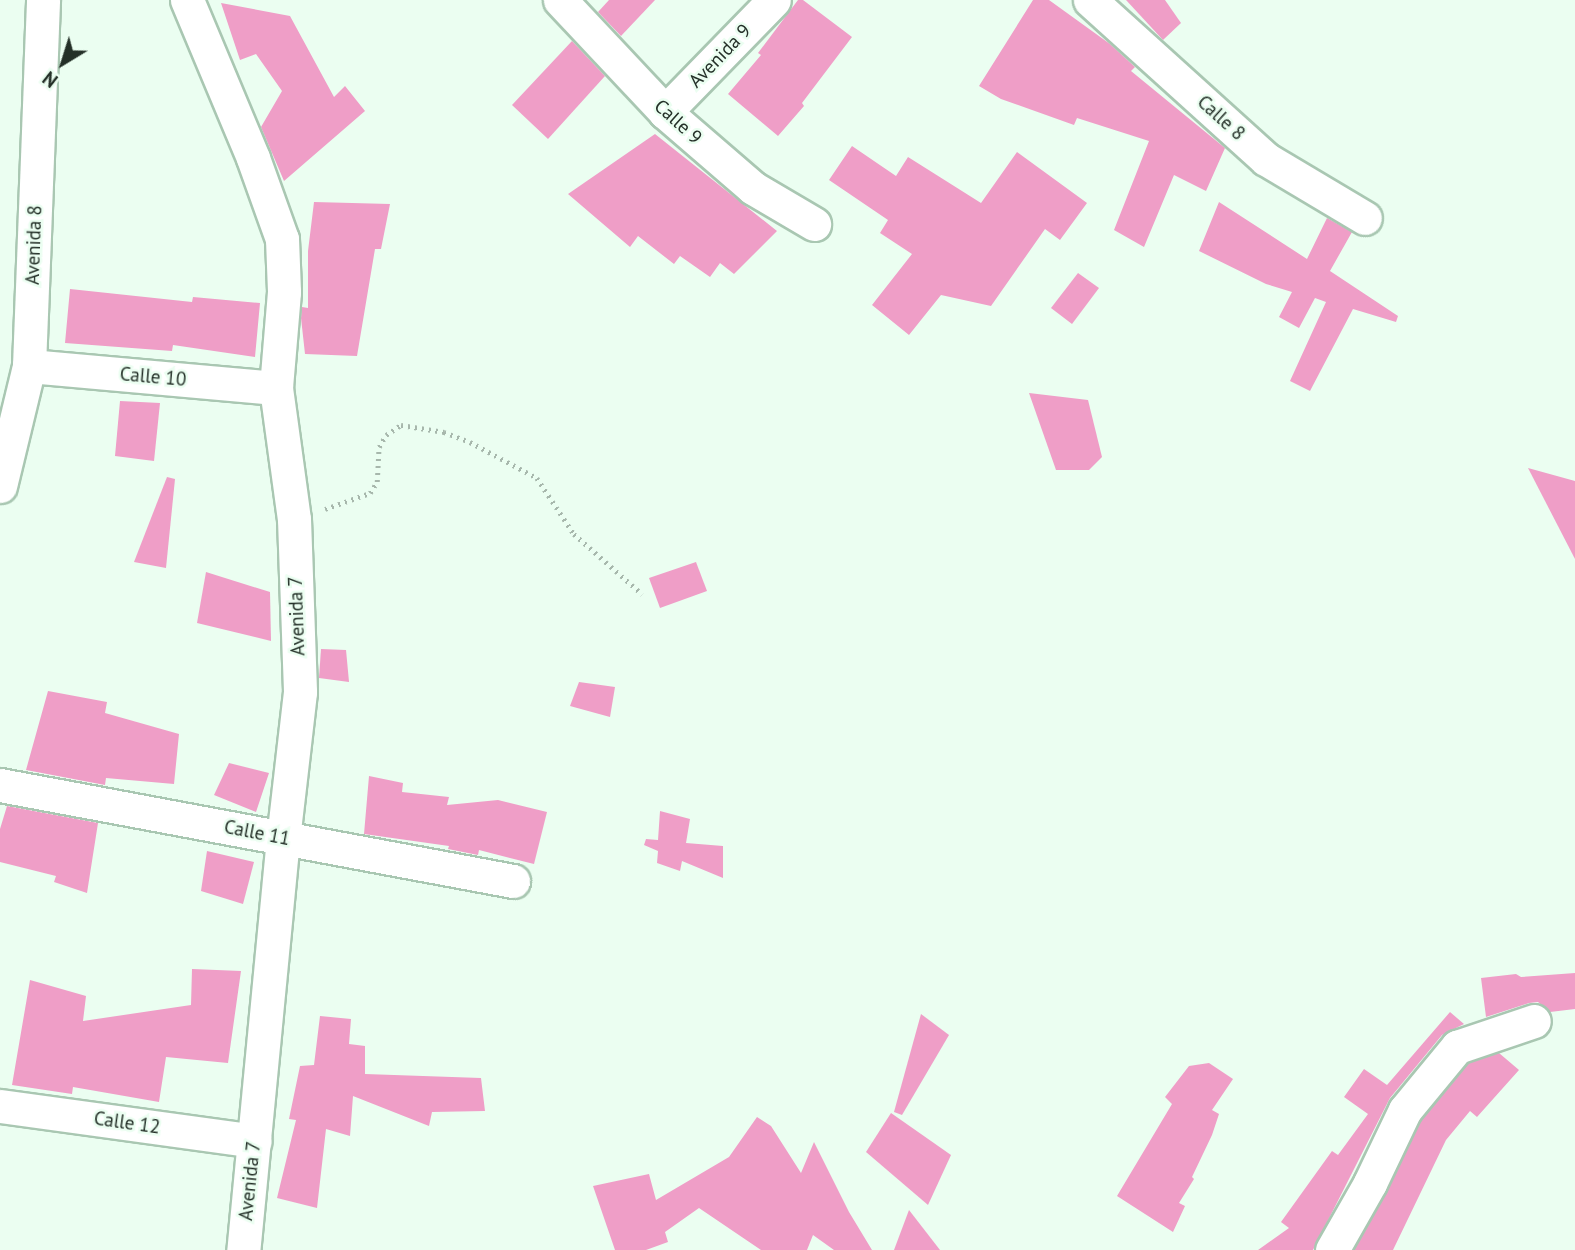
<!DOCTYPE html>
<style>
body{margin:0}
#map{position:relative;width:1575px;height:1250px;overflow:hidden;background:#ebfef1;font-family:"PT Sans",sans-serif}
div>[style]{position:absolute}
.building>*{inset:0;background:#ef9ec7}
.path>*{height:4.5px;margin-top:-2.25px;transform-origin:0;background:repeating-linear-gradient(90deg,#a7b7ac 0 2px,transparent 0 7px)}
.roads{filter:drop-shadow(2px 0 #a9c7b2) drop-shadow(-2px 0 #a9c7b2) drop-shadow(0 2px #a9c7b2) drop-shadow(0 -2px #a9c7b2)}
.minor>*{height:33px;margin:-16.5px;padding:0 16.5px;transform-origin:16.5px;border-radius:16.5px;background:#fff}
span{translate:-50% -50%;white-space:nowrap;text-align:center;line-height:1.15;-webkit-text-stroke:5px #ebfef1;paint-order:stroke}
.street-label{font-size:19px;color:#243028}
.north{position:absolute;left:28px;top:28px;width:70px;height:70px;-webkit-text-stroke:5px #ebfef1;paint-order:stroke;rotate:218deg;font-size:19px;font-weight:700;line-height:28px;text-align:center;color:#243028}
.north::after{content:'';display:block;margin:auto;width:24px;height:32px;background:#243028;clip-path:polygon(50% 0,100% 100%,50% 72%,0 100%)}
</style>
<div id="map">
<div class="building">
<i style="clip-path:polygon(609px 0,655px 0,621px 36px,598px 12px)"></i>
<i style="clip-path:polygon(798px 0,803px 0,852px 37px,802px 103px,804px 106px,778px 136px,728px 94px,761px 55px,758px 53px)"></i>
<i style="clip-path:polygon(1033px 0,1049px 0,1110px 44px,1135px 67px,1131px 71px,1225px 148px,1206px 191px,1174px 175px,1144px 247px,1114px 230px,1149px 141px,1077px 118px,1074px 125px,1001px 99px,979px 86px)"></i>
<i style="clip-path:polygon(1126px 0,1165px 0,1181px 23px,1163px 40px)"></i>
<i style="clip-path:polygon(221px 3px,290px 16px,334px 97px,345px 86px,365px 111px,284px 181px,261px 127px,282px 91px,256px 54px,240px 60px)"></i>
<i style="clip-path:polygon(572px 41px,605px 76px,548px 139px,512px 105px)"></i>
<i style="clip-path:polygon(655px 134px,777px 231px,734px 274px,720px 263px,710px 277px,680px 256px,674px 264px,638px 236px,630px 247px,568px 194px)"></i>
<i style="clip-path:polygon(852px 146px,896px 176px,908px 157px,981px 203px,1017px 152px,1087px 203px,1060px 240px,1045px 229px,991px 306px,941px 295px,909px 335px,872px 305px,912px 254px,880px 233px,888px 220px,829px 180px)"></i>
<i style="clip-path:polygon(314px 202px,390px 204px,381px 249px,375px 249px,357px 356px,305px 354px,301px 318px,302px 307px,308px 308px,308px 251px)"></i>
<i style="clip-path:polygon(1219px 202px,1307px 259px,1327px 218px,1352px 232px,1330px 271px,1398px 316px,1396px 322px,1353px 309px,1310px 391px,1290px 381px,1326px 302px,1315px 298px,1299px 328px,1279px 317px,1292px 292px,1266px 284px,1199px 251px)"></i>
<i style="clip-path:polygon(1078px 273px,1099px 288px,1072px 324px,1051px 308px)"></i>
<i style="clip-path:polygon(70px 289px,192px 302px,193px 297px,260px 303px,255px 357px,173px 345px,172px 351px,65px 343px)"></i>
<i style="clip-path:polygon(1029px 393px,1088px 400px,1102px 457px,1089px 470px,1056px 470px)"></i>
<i style="clip-path:polygon(120px 401px,160px 403px,154px 461px,115px 456px)"></i>
<i style="clip-path:polygon(1528px 468px,1575px 481px,1575px 559px)"></i>
<i style="clip-path:polygon(167px 477px,175px 479px,166px 568px,134px 562px)"></i>
<i style="clip-path:polygon(696px 562px,707px 591px,660px 608px,649px 578px)"></i>
<i style="clip-path:polygon(206px 572px,270px 592px,271px 641px,197px 623px)"></i>
<i style="clip-path:polygon(321px 649px,346px 650px,349px 682px,319px 678px)"></i>
<i style="clip-path:polygon(579px 682px,615px 687px,610px 717px,570px 706px)"></i>
<i style="clip-path:polygon(48px 691px,107px 702px,105px 713px,179px 734px,174px 784px,106px 778px,105px 785px,26px 770px)"></i>
<i style="clip-path:polygon(229px 763px,269px 773px,256px 812px,214px 795px)"></i>
<i style="clip-path:polygon(369px 776px,403px 783px,402px 792px,449px 797px,447px 805px,498px 800px,547px 812px,534px 864px,479px 850px,478px 855px,448px 849px,449px 846px,364px 834px)"></i>
<i style="clip-path:polygon(7px 806px,98px 823px,87px 893px,54px 882px,56px 876px,0 862px,0 829px)"></i>
<i style="clip-path:polygon(660px 811px,690px 819px,686px 843px,723px 846px,723px 878px,682px 861px,680px 871px,657px 863px,658px 851px,644px 845px,646px 839px,658px 840px)"></i>
<i style="clip-path:polygon(207px 851px,254px 862px,243px 904px,201px 891px)"></i>
<i style="clip-path:polygon(192px 969px,241px 971px,228px 1063px,166px 1057px,159px 1102px,73px 1087px,72px 1094px,12px 1085px,30px 980px,86px 996px,83px 1021px,191px 1005px)"></i>
<i style="clip-path:polygon(1575px 973px,1575px 1009px,1550px 1012px,1538px 1002px,1529px 1003px,1486px 1017px,1481px 978px,1516px 974px,1521px 977px)"></i>
<i style="clip-path:polygon(1450px 1012px,1464px 1024px,1442px 1035px,1390px 1098px,1313px 1250px,1258px 1250px,1289px 1228px,1281px 1222px,1332px 1151px,1338px 1155px,1368px 1114px,1344px 1097px,1364px 1069px,1387px 1085px)"></i>
<i style="clip-path:polygon(921px 1014px,949px 1035px,902px 1115px,894px 1112px)"></i>
<i style="clip-path:polygon(320px 1016px,351px 1019px,349px 1044px,365px 1046px,365px 1074px,481px 1078px,485px 1111px,432px 1112px,429px 1126px,353px 1096px,350px 1136px,326px 1129px,317px 1208px,277px 1198px,296px 1120px,289px 1119px,300px 1066px,314px 1065px)"></i>
<i style="clip-path:polygon(1499px 1053px,1519px 1070px,1477px 1117px,1470px 1111px,1446px 1140px,1393px 1250px,1354px 1250px,1387px 1191px,1421px 1120px,1468px 1063px)"></i>
<i style="clip-path:polygon(1209px 1063px,1233px 1079px,1212px 1110px,1219px 1114px,1212px 1135px,1192px 1177px,1194px 1179px,1179px 1203px,1185px 1206px,1173px 1232px,1117px 1196px,1172px 1104px,1165px 1097px,1189px 1066px)"></i>
<i style="clip-path:polygon(891px 1113px,951px 1155px,928px 1205px,866px 1152px)"></i>
<i style="clip-path:polygon(757px 1117px,771px 1126px,801px 1173px,814px 1142px,849px 1212px,872px 1250px,834px 1250px,813px 1235px,807px 1250px,761px 1250px,699px 1208px,665px 1232px,668px 1242px,646px 1250px,615px 1250px,593px 1186px,649px 1174px,656px 1200px,729px 1157px)"></i>
<i style="clip-path:polygon(909px 1210px,940px 1250px,894px 1250px)"></i>
</div>
<div class="path">
<i style="left:325px;top:509px;width:48px;rotate:-19.6deg"></i>
<i style="left:370px;top:493px;width:13px;rotate:-58deg"></i>
<i style="left:377px;top:482px;width:35px;rotate:-87deg"></i>
<i style="left:379px;top:447px;width:14px;rotate:-60deg"></i>
<i style="left:386px;top:435px;width:18px;rotate:-34deg"></i>
<i style="left:401px;top:425px;width:44px;rotate:9.2deg"></i>
<i style="left:444px;top:432px;width:28px;rotate:21deg"></i>
<i style="left:470px;top:442px;width:76px;rotate:28.2deg"></i>
<i style="left:537px;top:478px;width:67px;rotate:56.5deg"></i>
<i style="left:574px;top:534px;width:91px;rotate:41.4deg"></i>
</div>
<div class="roads">
<div class="minor">
<i style="left:187px;top:0;width:171px;rotate:67.3deg"></i>
<i style="left:253px;top:158px;width:86px;rotate:70.3deg"></i>
<i style="left:282px;top:239px;width:53px;rotate:87.8deg"></i>
<i style="left:284px;top:292px;width:96px;rotate:94.8deg"></i>
<i style="left:276px;top:388px;width:132px;rotate:82.2deg"></i>
<i style="left:294px;top:519px;width:173px;rotate:88deg"></i>
<i style="left:300px;top:692px;width:147px;rotate:96.6deg"></i>
<i style="left:283px;top:838px;width:414px;rotate:95.5deg"></i>
<i style="left:560px;top:0;width:154px;rotate:46.8deg"></i>
<i style="left:665px;top:112px;width:116px;rotate:40.8deg"></i>
<i style="left:753px;top:188px;width:71px;rotate:30.5deg"></i>
<i style="left:1090px;top:0;width:237px;rotate:42.1deg"></i>
<i style="left:1266px;top:159px;width:115px;rotate:30.8deg"></i>
<i style="left:665px;top:112px;width:156px;rotate:-45.8deg"></i>
<i style="left:29px;top:366px;width:248px;rotate:5.1deg"></i>
<i style="left:0;top:486px;width:123px;rotate:-76.4deg"></i>
<i style="left:29px;top:366px;width:366px;rotate:-87.8deg"></i>
<i style="left:0;top:785px;width:522px;rotate:10.6deg"></i>
<i style="left:0;top:1106px;width:257px;rotate:7.8deg"></i>
<i style="left:1332px;top:1250px;width:77px;rotate:-60.4deg"></i>
<i style="left:1370px;top:1183px;width:81px;rotate:-64.4deg"></i>
<i style="left:1405px;top:1110px;width:82px;rotate:-50.5deg"></i>
<i style="left:1457px;top:1047px;width:81px;rotate:-18.7deg"></i>
</div>
</div>
<div class="street-label">
<span style="left:720px;top:56px;rotate:-46deg">Avenida 9</span>
<span style="left:1221px;top:118px;rotate:42deg">Calle 8</span>
<span style="left:678px;top:122px;rotate:42deg">Calle 9</span>
<span style="left:34px;top:245px;rotate:-88deg">Avenida 8</span>
<span style="left:153px;top:377px;rotate:5deg">Calle 10</span>
<span style="left:297px;top:616px;rotate:-92deg">Avenida 7</span>
<span style="left:257px;top:833px;rotate:11deg">Calle 11</span>
<span style="left:127px;top:1123px;rotate:8deg">Calle 12</span>
<span style="left:250px;top:1181px;rotate:-84deg">Avenida 7</span>
</div>
<div class="north">N</div>
</div>
